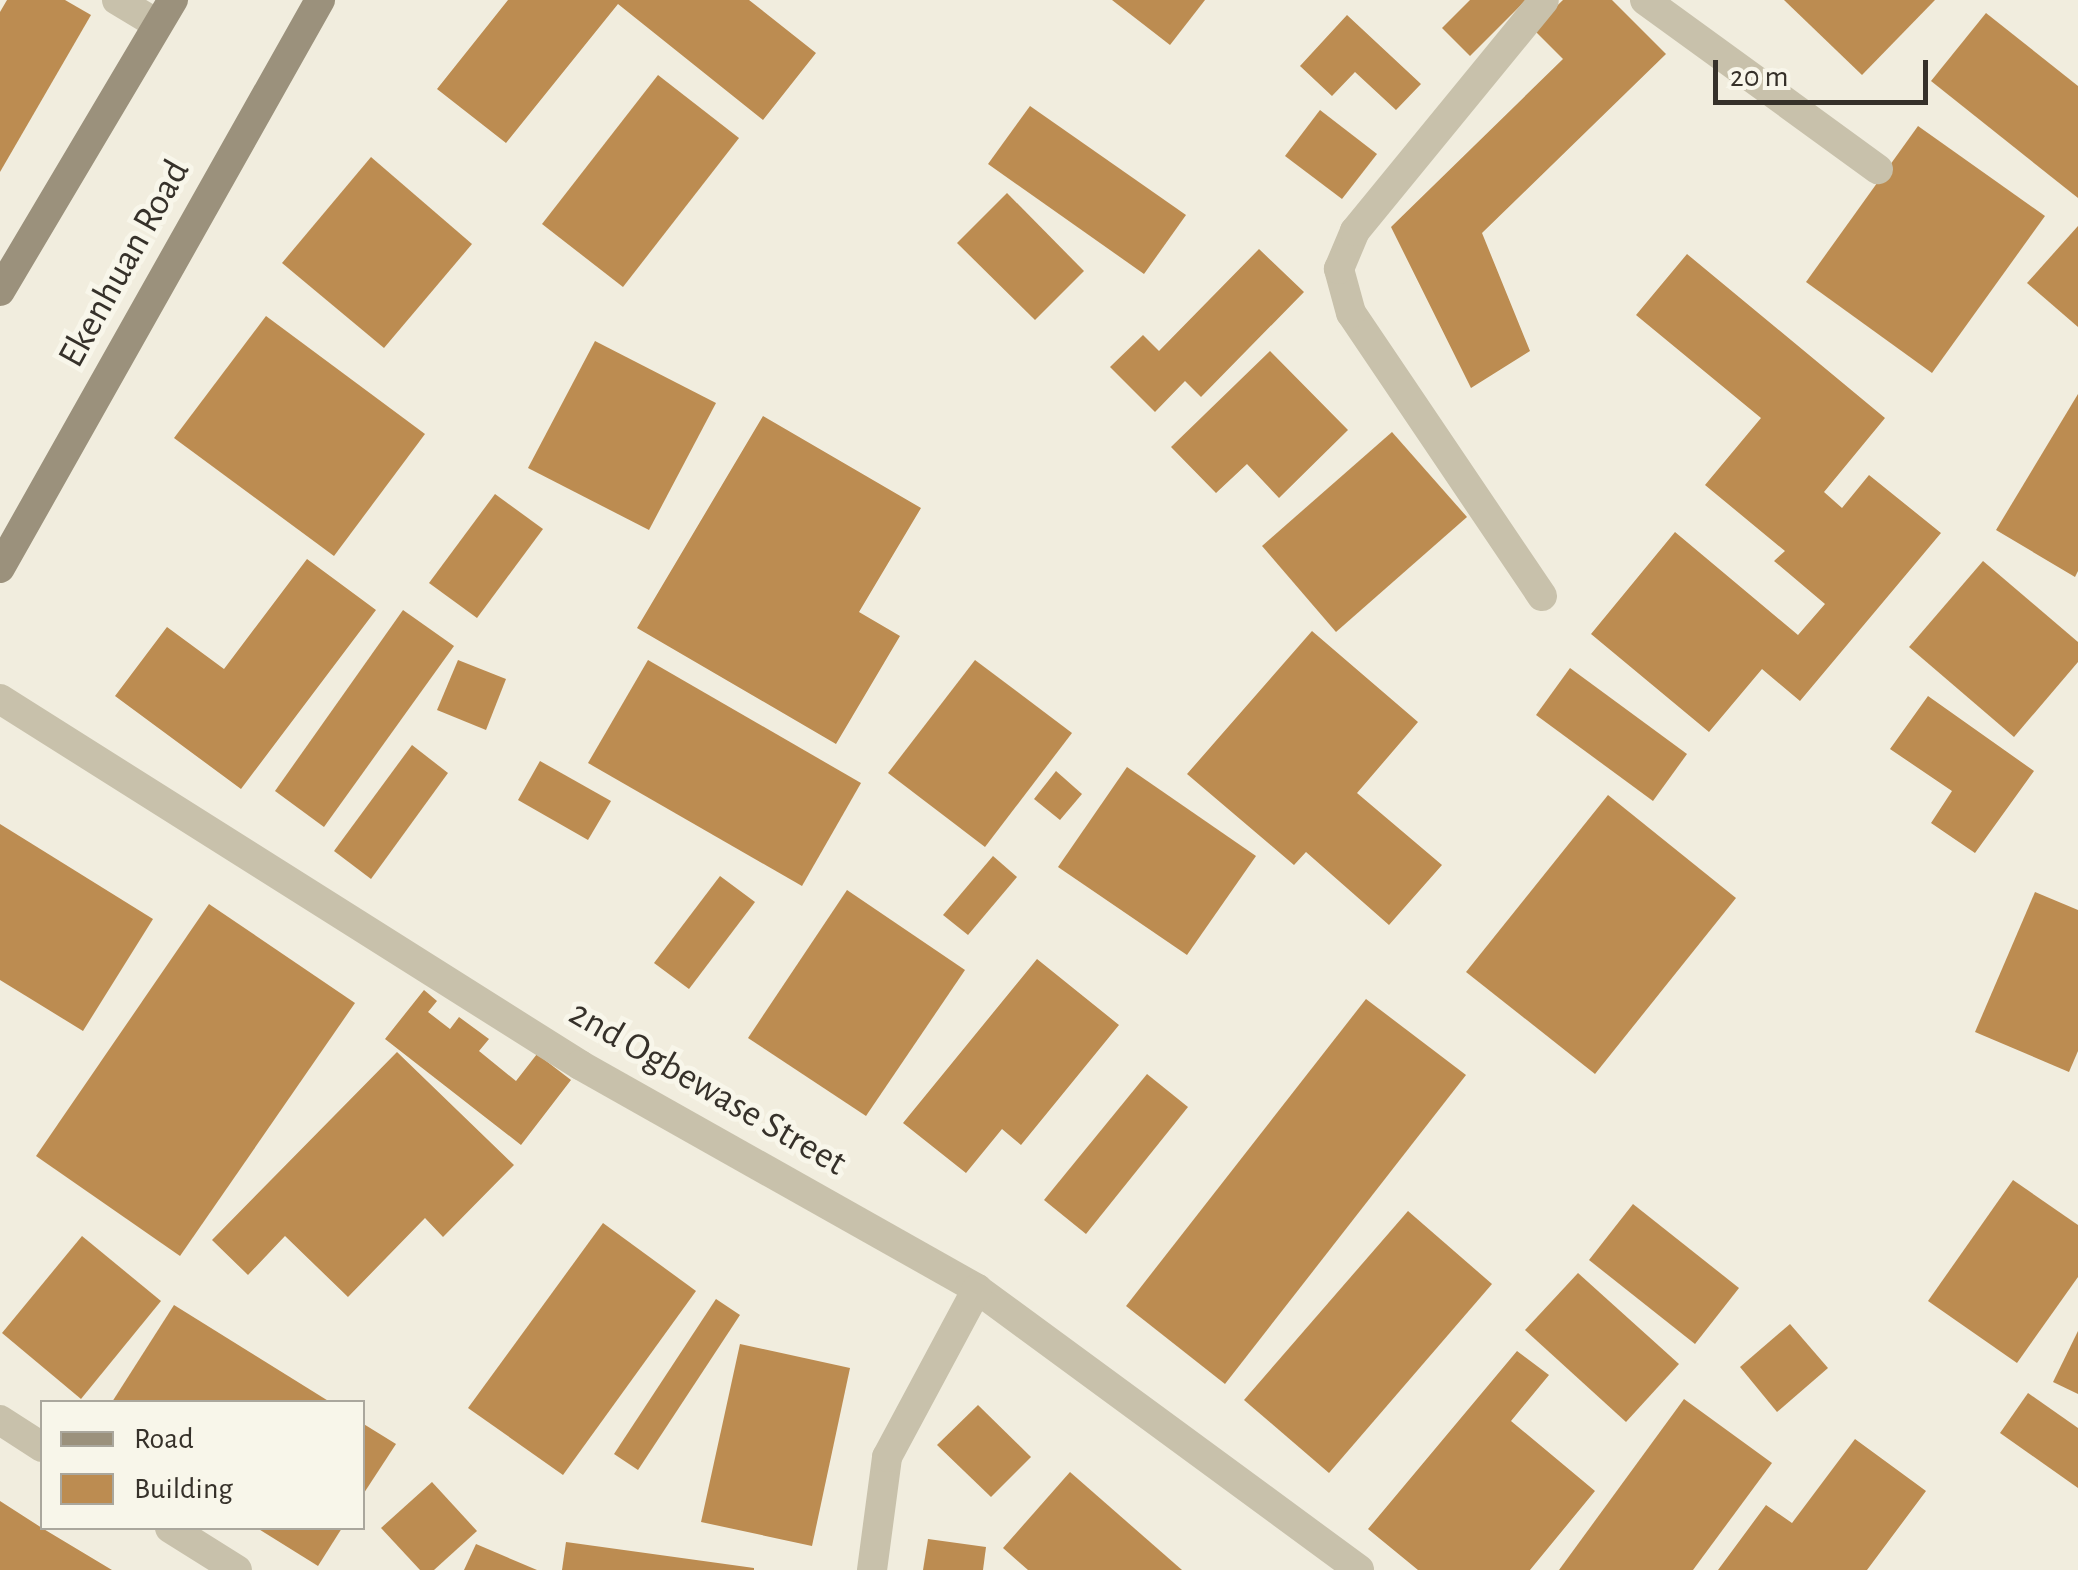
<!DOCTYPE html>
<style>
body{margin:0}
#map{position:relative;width:2078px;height:1570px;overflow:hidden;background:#f1edde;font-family:"Alegreya Sans",sans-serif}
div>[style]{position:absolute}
.building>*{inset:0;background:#bc8c51}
.street>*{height:30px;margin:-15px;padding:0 15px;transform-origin:15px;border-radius:15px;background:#c8c1ab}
.secondary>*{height:30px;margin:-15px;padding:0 15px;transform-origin:15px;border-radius:15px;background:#9b917c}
span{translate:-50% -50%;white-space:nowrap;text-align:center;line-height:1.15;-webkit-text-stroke:10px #f8f6ea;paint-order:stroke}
.street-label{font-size:38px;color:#36312a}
.legend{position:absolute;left:40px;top:1400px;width:325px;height:130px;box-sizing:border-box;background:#f8f6ea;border:2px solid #aaa79d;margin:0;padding:12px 18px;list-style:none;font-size:30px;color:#36312a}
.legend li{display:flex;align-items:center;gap:20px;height:50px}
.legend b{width:50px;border:2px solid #aaa79d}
.scale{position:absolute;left:1713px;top:60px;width:215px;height:45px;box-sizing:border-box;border:5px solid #36312a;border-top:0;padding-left:12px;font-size:30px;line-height:35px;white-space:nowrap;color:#36312a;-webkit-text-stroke:8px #f8f6ea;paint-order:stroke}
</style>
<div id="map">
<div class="building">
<i style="clip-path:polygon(7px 0,65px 0,91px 15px,0 172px,0 12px)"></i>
<i style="clip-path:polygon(508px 0,749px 0,816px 53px,763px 120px,618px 4px,506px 143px,437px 89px)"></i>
<i style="clip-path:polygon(1112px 0,1205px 0,1170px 45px)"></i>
<i style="clip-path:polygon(1470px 0,1526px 0,1470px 56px,1442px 28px)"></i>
<i style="clip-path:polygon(1563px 0,1612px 0,1666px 54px,1482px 233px,1530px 351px,1471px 388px,1391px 227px,1563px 59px,1533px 29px)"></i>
<i style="clip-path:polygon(1784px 0,1935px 0,1862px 75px)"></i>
<i style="clip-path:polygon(1986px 13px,2078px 86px,2078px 198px,1931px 81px)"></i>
<i style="clip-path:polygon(1347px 15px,1421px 84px,1396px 110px,1355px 72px,1332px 96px,1300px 66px)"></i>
<i style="clip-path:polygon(658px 75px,739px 138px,623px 287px,542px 224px)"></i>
<i style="clip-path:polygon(1030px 106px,1186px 215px,1144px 274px,988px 164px)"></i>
<i style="clip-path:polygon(1320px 110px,1377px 154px,1342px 199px,1285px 156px)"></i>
<i style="clip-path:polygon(1918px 126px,2045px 216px,1932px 373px,1806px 282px)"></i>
<i style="clip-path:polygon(371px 157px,472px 244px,384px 348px,282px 263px)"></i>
<i style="clip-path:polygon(1007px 193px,1084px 271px,1035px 320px,957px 243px)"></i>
<i style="clip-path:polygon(2078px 226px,2078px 327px,2027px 283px)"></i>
<i style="clip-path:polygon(1259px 249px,1304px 292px,1201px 397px,1185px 381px,1155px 412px,1110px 367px,1143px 335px,1159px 351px)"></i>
<i style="clip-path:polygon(1687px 254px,1885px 418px,1824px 492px,1842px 508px,1869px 475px,1941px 533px,1800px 701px,1762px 669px,1709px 732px,1591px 634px,1675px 532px,1798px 635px,1825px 604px,1774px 561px,1785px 551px,1705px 485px,1761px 418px,1636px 315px)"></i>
<i style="clip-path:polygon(266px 316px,425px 434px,334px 556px,174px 438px)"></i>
<i style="clip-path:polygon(595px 341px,716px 403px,649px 530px,528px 468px)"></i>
<i style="clip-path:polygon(1270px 351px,1348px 430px,1279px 498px,1247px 464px,1216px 493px,1171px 447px)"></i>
<i style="clip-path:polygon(2078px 394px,2078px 571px,2075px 577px,1996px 530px)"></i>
<i style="clip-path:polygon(763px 416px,921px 508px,859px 612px,900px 636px,836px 744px,637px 628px)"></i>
<i style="clip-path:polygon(1392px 432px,1467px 517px,1336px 632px,1262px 546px)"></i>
<i style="clip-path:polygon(495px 494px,543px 529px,477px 618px,429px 583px)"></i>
<i style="clip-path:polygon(307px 559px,376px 610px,241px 789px,115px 696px,167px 627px,224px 669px)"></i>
<i style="clip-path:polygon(1983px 561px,2078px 642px,2078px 662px,2014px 737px,1909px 647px)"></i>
<i style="clip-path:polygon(403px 610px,454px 646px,324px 827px,275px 791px)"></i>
<i style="clip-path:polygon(1312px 631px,1418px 722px,1357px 793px,1442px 865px,1389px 925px,1306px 852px,1294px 865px,1187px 774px)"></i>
<i style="clip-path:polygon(458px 660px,506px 679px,486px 730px,437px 710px)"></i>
<i style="clip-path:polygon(648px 660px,861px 783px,802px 886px,588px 763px)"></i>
<i style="clip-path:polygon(975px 660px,1072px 733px,985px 847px,888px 773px)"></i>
<i style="clip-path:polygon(1570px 668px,1687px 754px,1653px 801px,1536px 715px)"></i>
<i style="clip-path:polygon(1928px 696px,2034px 771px,1975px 853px,1931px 823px,1952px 791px,1890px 749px)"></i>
<i style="clip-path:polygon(412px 745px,448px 773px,371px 879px,334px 851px)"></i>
<i style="clip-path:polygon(540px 761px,611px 801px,588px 840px,518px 800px)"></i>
<i style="clip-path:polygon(1127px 767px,1256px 856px,1187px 955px,1058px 867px)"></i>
<i style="clip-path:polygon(1056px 771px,1082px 794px,1060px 820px,1034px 799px)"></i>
<i style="clip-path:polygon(1608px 795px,1736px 898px,1595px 1074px,1466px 972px)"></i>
<i style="clip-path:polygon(0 824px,153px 919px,83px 1031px,0 980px)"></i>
<i style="clip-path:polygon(993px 856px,1017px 877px,968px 935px,943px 915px)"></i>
<i style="clip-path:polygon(720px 876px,755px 902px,689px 989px,654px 963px)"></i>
<i style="clip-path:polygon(847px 890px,965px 970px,866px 1116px,748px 1038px)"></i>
<i style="clip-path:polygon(2035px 892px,2078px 910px,2078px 1051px,2069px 1072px,1975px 1032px)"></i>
<i style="clip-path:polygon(209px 904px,355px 1003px,180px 1256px,36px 1156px)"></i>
<i style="clip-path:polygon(1037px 959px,1119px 1025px,1021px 1145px,1002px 1129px,966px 1173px,903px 1123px)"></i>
<i style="clip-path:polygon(424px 990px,437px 1001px,428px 1012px,450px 1029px,459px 1017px,489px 1039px,479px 1051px,516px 1081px,537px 1054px,571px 1080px,521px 1145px,385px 1039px)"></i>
<i style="clip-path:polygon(1366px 999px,1466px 1075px,1225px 1384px,1126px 1306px)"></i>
<i style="clip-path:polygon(397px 1052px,514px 1165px,443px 1237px,425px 1218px,348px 1297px,285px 1236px,248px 1275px,212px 1240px)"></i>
<i style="clip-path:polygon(1147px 1074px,1188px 1107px,1086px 1234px,1044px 1200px)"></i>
<i style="clip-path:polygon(2013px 1180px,2078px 1225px,2078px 1277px,2017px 1363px,1928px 1301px)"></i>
<i style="clip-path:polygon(1633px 1204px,1739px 1288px,1695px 1344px,1589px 1260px)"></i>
<i style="clip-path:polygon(1408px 1211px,1492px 1284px,1329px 1473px,1244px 1400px)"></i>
<i style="clip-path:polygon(603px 1223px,696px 1291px,563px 1475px,468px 1408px)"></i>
<i style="clip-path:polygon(82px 1236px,161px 1301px,81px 1399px,2px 1333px)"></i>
<i style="clip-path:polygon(1578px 1273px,1679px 1364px,1626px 1422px,1525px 1330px)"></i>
<i style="clip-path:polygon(716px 1299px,740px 1315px,638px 1470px,614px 1454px)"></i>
<i style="clip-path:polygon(174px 1305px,330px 1402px,112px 1402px)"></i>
<i style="clip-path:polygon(1790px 1324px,1828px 1368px,1777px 1412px,1740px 1367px)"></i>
<i style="clip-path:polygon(2078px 1331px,2078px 1394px,2053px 1382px)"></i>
<i style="clip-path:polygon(740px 1344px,850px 1368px,812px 1546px,701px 1522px)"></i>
<i style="clip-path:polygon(1517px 1351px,1549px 1375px,1511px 1421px,1595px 1491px,1530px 1570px,1418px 1570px,1368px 1529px)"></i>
<i style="clip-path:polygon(2028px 1393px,2078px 1428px,2078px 1488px,2000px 1433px)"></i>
<i style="clip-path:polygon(1684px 1399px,1772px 1463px,1693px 1570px,1559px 1570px)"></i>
<i style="clip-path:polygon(978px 1405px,1031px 1457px,991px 1497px,937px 1445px)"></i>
<i style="clip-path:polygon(362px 1423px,396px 1444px,362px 1496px)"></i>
<i style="clip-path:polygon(1855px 1439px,1926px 1491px,1867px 1570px,1718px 1570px,1766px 1505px,1792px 1523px)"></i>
<i style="clip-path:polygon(1070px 1472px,1182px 1570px,1028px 1570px,1003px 1548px)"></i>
<i style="clip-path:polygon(432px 1482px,477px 1531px,434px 1570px,420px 1570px,381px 1528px)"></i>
<i style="clip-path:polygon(0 1501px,42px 1528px,112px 1570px,0 1570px)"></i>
<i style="clip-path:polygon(257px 1528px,342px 1528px,318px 1566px)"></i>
<i style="clip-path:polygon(928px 1539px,986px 1547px,983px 1570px,923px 1570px)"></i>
<i style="clip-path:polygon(566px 1542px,754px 1568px,754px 1570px,562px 1570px)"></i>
<i style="clip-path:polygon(476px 1544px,537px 1570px,464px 1570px)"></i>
</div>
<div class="street">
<i style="left:117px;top:0;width:47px;rotate:31deg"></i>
<i style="left:1645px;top:0;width:288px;rotate:36deg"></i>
<i style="left:1542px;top:596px;width:341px;rotate:-124deg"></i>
<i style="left:1351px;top:313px;width:46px;rotate:-105.3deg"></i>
<i style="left:1339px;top:269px;width:41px;rotate:-67.2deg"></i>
<i style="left:1355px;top:231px;width:298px;rotate:-50.7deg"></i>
<i style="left:0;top:699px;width:686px;rotate:32.25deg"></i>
<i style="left:580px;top:1065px;width:456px;rotate:29.4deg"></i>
<i style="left:977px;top:1289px;width:474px;rotate:36.3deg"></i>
<i style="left:0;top:1420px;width:50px;rotate:32.7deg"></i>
<i style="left:170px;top:1528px;width:79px;rotate:32.1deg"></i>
<i style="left:872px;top:1570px;width:114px;rotate:-82.4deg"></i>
<i style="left:887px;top:1457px;width:191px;rotate:-61.8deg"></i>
</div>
<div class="secondary">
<i style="left:0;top:291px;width:339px;rotate:-59.3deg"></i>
<i style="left:0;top:568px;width:652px;rotate:-60.6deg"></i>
</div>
<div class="street-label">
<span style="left:125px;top:264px;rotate:-61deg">Ekenhuan Road</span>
<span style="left:707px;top:1089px;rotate:30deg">2nd Ogbewase Street</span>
</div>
<ul class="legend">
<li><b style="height:12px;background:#9b917c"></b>Road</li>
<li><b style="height:28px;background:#bc8c51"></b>Building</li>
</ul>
<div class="scale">20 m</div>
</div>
